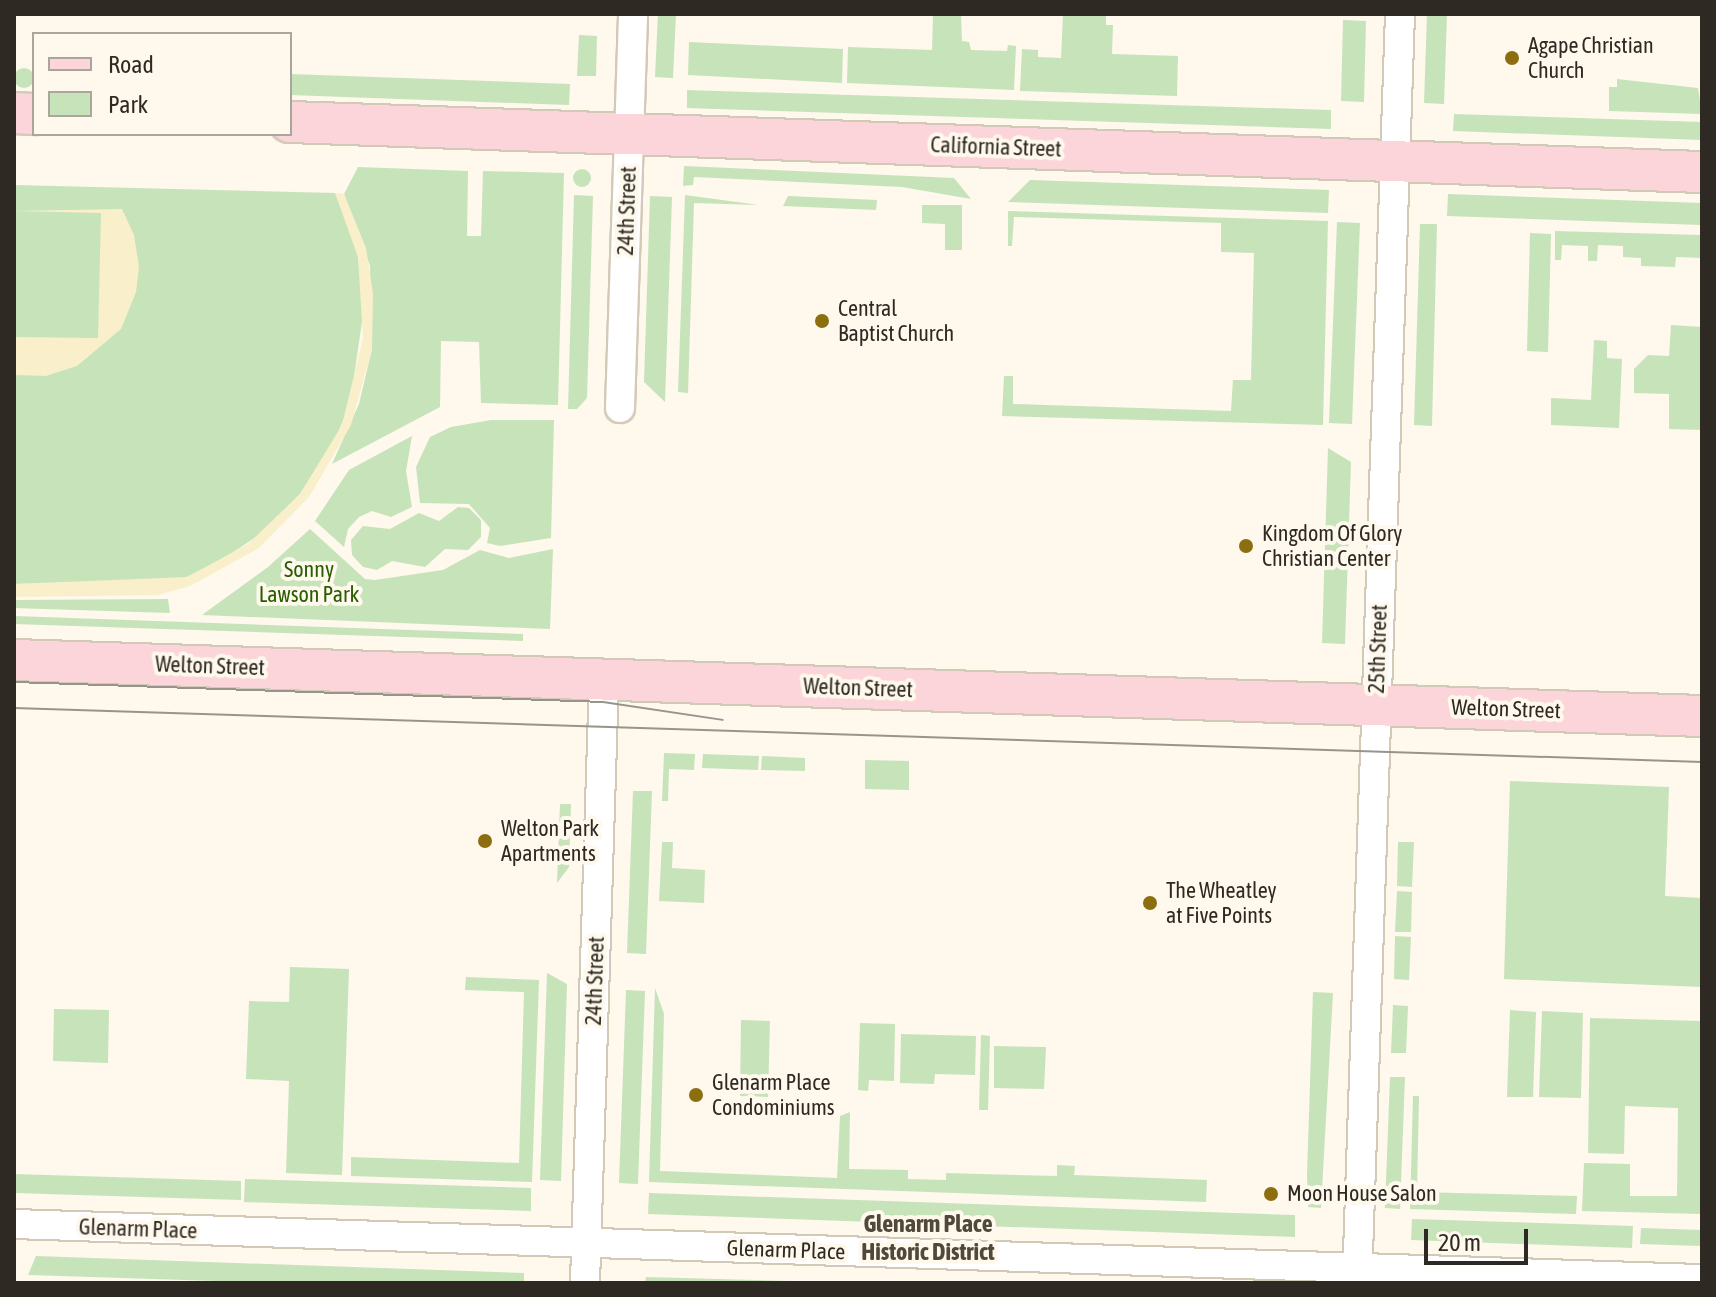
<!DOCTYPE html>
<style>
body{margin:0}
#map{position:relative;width:1716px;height:1297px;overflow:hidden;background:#fef8ed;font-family:"Asap Condensed",sans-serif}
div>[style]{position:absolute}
.green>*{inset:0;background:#c7e3ba}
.round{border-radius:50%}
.sand>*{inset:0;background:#f9efca}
.roads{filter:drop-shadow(2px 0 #d3c9b7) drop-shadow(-2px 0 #d3c9b7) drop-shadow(0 2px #d3c9b7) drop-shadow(0 -2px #d3c9b7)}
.street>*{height:28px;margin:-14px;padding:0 14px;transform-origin:14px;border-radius:14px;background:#fff}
.secondary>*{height:40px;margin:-20px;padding:0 20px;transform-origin:20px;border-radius:20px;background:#fcd5da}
.tram>*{height:2px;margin:-1px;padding:0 1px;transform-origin:1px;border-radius:1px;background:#99948b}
.dots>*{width:22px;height:22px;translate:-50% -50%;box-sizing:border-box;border:4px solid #fef8ed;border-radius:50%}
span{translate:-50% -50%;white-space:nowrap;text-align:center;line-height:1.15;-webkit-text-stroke:8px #fef8ed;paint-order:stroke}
.poi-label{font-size:22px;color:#2e2a23}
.left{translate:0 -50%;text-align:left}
.street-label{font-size:22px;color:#2e2a23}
.park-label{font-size:22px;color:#295d00}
.neighbourhood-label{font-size:24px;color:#504839;font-weight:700}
.frame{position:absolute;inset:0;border:16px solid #2e2a23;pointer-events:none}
.legend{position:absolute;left:32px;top:32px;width:260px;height:104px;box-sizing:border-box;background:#fef8ed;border:2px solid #aba69c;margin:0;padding:10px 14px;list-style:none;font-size:24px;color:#2e2a23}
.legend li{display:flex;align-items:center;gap:16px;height:40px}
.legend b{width:40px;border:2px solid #aba69c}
.scale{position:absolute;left:1424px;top:1229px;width:104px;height:36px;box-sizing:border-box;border:4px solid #2e2a23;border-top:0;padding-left:10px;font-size:24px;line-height:28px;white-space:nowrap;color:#2e2a23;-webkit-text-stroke:6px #fef8ed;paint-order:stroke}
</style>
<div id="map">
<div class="green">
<i style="clip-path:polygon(658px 14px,676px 14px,673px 78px,655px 77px)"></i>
<i style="clip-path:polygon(933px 14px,961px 14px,962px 41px,969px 42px,971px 50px,1007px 51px,1008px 45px,1016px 46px,1014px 90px,847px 83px,848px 47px,932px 50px)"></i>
<i style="clip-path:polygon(1063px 14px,1106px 14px,1106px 25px,1113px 25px,1112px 54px,1178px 56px,1177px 96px,1020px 91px,1022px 49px,1038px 50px,1038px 57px,1061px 58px)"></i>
<i style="clip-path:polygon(1427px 14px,1447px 14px,1444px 104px,1424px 103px)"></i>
<i style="clip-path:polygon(1343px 20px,1366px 21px,1364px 102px,1341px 101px)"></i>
<i style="clip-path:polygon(579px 35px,597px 36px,596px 76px,577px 76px)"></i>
<i style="clip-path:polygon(689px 42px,843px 49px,842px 83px,688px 75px)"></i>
<i class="round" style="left:14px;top:68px;width:20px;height:20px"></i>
<i style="clip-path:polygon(290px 74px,570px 84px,569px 105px,290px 95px)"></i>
<i style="clip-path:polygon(1617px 79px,1698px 88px,1702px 114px,1609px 111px,1609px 87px,1617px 87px)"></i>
<i style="clip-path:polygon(687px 90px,1331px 110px,1331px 129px,687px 108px)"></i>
<i style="clip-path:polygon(1454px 114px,1702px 122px,1702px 140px,1453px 131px)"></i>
<i style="clip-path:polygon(684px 166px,954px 178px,971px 199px,902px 187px,694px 177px,693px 185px,683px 186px)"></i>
<i style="clip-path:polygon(358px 167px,468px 171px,467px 236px,481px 236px,483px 171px,564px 173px,558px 405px,481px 403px,479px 342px,441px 341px,440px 407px,332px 464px,359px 404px,372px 349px,370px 266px,344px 194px)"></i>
<i class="round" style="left:573px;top:169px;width:18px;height:18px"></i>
<i style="clip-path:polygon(1030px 180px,1329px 190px,1328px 213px,1008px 202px)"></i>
<i style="clip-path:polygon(14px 185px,335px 193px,345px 212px,358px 257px,364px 308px,350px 404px,333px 444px,300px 494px,259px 535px,217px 563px,178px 581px,14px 584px)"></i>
<i style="clip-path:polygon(1448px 194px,1702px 203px,1702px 225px,1447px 216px)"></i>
<i style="clip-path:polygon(574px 195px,593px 196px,587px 398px,577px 409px,568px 409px)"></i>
<i style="clip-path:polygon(685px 195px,759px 205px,694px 203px,688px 393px,678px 392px)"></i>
<i style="clip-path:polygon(650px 196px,672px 197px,665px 402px,644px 382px)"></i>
<i style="clip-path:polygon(788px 196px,877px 200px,876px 210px,783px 206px)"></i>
<i style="clip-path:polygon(922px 205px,962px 205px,962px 250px,945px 250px,945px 224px,922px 223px)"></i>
<i style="clip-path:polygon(1008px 211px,1328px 221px,1323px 425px,1002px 416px,1004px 376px,1013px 376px,1013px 404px,1231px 411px,1233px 380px,1251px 380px,1254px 253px,1221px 252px,1221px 223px,1014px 217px,1012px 246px,1008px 246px)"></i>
<i style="clip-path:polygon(1337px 222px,1360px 223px,1352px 424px,1329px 423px)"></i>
<i style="clip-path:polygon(1420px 224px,1437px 224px,1432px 426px,1414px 425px)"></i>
<i style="clip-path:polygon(1555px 231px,1702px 235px,1702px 258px,1676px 257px,1675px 267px,1641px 266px,1641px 258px,1623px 257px,1623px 246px,1598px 245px,1597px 261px,1588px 261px,1588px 246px,1562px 245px,1561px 260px,1555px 260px)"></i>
<i style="clip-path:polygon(1530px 233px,1551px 234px,1548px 352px,1527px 351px)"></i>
<i style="clip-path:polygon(1671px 325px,1702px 327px,1702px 430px,1669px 429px,1669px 394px,1634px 393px,1634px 369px,1648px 355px,1669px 356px)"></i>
<i style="clip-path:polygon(1594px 340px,1607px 341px,1607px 358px,1622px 359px,1619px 428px,1551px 425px,1551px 398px,1591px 400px)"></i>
<i style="clip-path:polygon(491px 420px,554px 420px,551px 538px,500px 546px,487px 543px,490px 528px,469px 504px,420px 503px,416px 467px,430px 437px,451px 427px)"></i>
<i style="clip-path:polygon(412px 436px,406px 471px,412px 507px,391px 517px,372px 511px,359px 517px,348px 529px,344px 547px,315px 521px,349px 470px)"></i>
<i style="clip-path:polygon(1328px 448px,1351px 462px,1345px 644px,1322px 643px)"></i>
<i style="clip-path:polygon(458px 507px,469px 508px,481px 520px,481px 537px,468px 550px,445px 549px,425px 567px,392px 561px,377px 570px,363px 567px,352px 555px,351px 540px,363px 526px,390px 529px,419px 513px,439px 521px)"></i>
<i style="clip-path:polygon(310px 529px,365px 579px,375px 580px,443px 570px,480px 550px,509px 558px,553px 549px,550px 629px,202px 615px,268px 567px)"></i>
<i style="clip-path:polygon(168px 599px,170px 613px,14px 608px,14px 600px)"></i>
<i style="clip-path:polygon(14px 616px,523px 634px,523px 641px,14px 624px)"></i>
<i style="clip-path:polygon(664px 753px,695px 754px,694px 770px,669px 769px,668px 801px,662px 801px)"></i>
<i style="clip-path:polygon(703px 754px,759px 756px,758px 770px,702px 768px)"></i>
<i style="clip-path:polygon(762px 756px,805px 758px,805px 771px,761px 770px)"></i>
<i style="clip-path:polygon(865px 760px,909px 761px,909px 790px,865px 789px)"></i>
<i style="clip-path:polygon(1510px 781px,1669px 787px,1665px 896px,1702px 898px,1702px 987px,1504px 979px)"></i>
<i style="clip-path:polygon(633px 791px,652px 791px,646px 954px,627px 953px)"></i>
<i style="clip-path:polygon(560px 804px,571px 804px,569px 867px,557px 883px)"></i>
<i style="clip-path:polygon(662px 842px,673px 842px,672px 868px,705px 870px,704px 903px,659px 901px)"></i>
<i style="clip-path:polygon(1398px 842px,1414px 842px,1412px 887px,1397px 886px)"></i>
<i style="clip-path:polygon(1397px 891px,1412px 892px,1411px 932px,1395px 932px)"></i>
<i style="clip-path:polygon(1395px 936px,1411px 937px,1409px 980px,1394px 979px)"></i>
<i style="clip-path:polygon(290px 967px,349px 969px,342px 1175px,286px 1173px,289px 1081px,246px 1079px,249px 1001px,289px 1002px)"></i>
<i style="clip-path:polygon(547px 973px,567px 984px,561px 1181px,540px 1180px)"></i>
<i style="clip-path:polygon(466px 977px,539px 980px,532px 1182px,351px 1176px,351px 1157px,519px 1163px,524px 992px,465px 990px)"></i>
<i style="clip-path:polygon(655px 988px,664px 1014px,660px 1171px,837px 1178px,840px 1116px,850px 1112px,849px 1169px,908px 1170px,908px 1179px,946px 1180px,946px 1173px,1057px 1176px,1057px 1165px,1075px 1166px,1074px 1175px,1207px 1180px,1206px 1202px,649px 1182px)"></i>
<i style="clip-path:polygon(626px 990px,645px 991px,638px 1184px,619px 1183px)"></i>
<i style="clip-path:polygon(1313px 992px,1333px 993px,1321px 1208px,1308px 1207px,1307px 1175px)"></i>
<i style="clip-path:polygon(1393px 1005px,1408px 1006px,1406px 1053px,1391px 1053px)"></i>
<i style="clip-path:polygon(54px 1009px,109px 1010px,108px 1063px,53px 1061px)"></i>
<i style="clip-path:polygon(1510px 1010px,1536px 1012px,1533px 1097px,1507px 1097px)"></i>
<i style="clip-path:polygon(1542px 1011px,1583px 1013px,1581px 1098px,1539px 1097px)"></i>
<i style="clip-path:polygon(1590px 1018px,1702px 1021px,1702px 1214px,1582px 1211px,1584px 1163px,1630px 1164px,1630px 1196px,1677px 1196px,1678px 1108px,1625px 1106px,1624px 1154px,1588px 1153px)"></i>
<i style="clip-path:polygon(741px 1020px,770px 1021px,768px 1097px,740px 1096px)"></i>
<i style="clip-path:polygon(860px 1023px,895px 1024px,894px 1081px,869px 1080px,868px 1091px,858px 1090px)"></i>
<i style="clip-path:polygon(901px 1034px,976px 1036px,975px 1075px,935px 1074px,934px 1084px,900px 1083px)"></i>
<i style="clip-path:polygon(981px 1035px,990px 1036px,988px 1110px,979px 1110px)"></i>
<i style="clip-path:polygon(994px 1046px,1046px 1047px,1044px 1089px,994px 1088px)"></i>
<i style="clip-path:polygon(1390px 1077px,1405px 1077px,1400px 1209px,1385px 1208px)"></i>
<i style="clip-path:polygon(1413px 1096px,1419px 1096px,1417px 1192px,1577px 1196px,1576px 1214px,1410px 1209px)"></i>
<i style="clip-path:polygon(14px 1174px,241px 1181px,241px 1200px,14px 1193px)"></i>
<i style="clip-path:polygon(245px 1179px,531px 1188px,531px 1211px,244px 1202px)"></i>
<i style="clip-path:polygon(649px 1193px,1295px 1215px,1295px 1237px,648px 1214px)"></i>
<i style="clip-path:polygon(1412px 1219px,1633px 1226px,1632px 1248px,1411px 1240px)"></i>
<i style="clip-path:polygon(1641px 1228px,1702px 1230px,1702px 1246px,1640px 1244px)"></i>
<i style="clip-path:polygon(36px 1256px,524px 1273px,524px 1283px,282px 1283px,28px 1275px)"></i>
<i style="clip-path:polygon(646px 1277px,862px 1283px,645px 1283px)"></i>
</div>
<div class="sand">
<i style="clip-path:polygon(335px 193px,344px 194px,366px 248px,373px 294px,372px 349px,351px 425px,309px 497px,259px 548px,190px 586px,158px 595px,14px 597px,14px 584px,187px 577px,248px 544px,300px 494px,342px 425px,363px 338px,358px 257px)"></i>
<i style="clip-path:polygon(122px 209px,134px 235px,139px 267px,136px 292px,121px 329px,77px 366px,46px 376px,14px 375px,14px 337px,98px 338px,101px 213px,14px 211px)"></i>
</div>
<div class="roads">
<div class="street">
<i style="left:620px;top:408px;width:394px;rotate:-88.1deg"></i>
<i style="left:14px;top:1224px;width:1689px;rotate:1.87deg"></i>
<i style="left:585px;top:1283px;width:604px;rotate:-88.2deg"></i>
<i style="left:1357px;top:1283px;width:1270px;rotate:-88.06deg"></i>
</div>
<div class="secondary">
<i style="left:14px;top:113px;width:20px;rotate:3deg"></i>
<i style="left:290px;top:122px;width:1413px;rotate:2.03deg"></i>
<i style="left:14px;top:660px;width:1689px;rotate:1.9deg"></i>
</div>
</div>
<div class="tram">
<i style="left:14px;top:682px;width:589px;rotate:1.94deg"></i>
<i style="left:603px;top:702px;width:121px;rotate:8.5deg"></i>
<i style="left:14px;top:708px;width:1689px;rotate:1.83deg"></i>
</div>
<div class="dots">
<i style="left:1512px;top:58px;background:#8c6d0f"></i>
<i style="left:822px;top:321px;background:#8c6d0f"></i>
<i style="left:1246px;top:546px;background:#8c6d0f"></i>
<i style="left:485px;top:841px;background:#8c6d0f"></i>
<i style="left:1150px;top:903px;background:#8c6d0f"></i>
<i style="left:696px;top:1095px;background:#8c6d0f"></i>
<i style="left:1271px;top:1194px;background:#8c6d0f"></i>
</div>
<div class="poi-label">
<span class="left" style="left:1528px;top:58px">Agape Christian<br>Church</span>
<span class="left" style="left:838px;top:321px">Central<br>Baptist Church</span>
<span class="left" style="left:1262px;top:546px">Kingdom Of Glory<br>Christian Center</span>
<span class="left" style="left:501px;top:841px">Welton Park<br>Apartments</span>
<span class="left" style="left:1166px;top:903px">The Wheatley<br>at Five Points</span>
<span class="left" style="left:712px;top:1095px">Glenarm Place<br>Condominiums</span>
<span class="left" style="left:1287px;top:1194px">Moon House Salon</span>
</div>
<div class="street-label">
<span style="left:996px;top:147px;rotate:2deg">California Street</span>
<span style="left:627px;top:211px;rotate:-88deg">24th Street</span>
<span style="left:1378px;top:649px;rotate:-88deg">25th Street</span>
<span style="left:210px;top:666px;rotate:2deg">Welton Street</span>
<span style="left:858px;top:688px;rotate:2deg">Welton Street</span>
<span style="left:1506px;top:709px;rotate:2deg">Welton Street</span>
<span style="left:595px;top:981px;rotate:-88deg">24th Street</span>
<span style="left:138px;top:1229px;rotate:2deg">Glenarm Place</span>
<span style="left:786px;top:1250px;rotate:2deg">Glenarm Place</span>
</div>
<div class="park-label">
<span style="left:309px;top:582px">Sonny<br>Lawson Park</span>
</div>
<div class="neighbourhood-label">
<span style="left:928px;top:1238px">Glenarm Place<br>Historic District</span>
</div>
<div class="frame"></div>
<ul class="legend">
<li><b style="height:10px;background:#fcd5da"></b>Road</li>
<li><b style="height:22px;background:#c7e3ba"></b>Park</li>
</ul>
<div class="scale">20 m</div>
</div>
